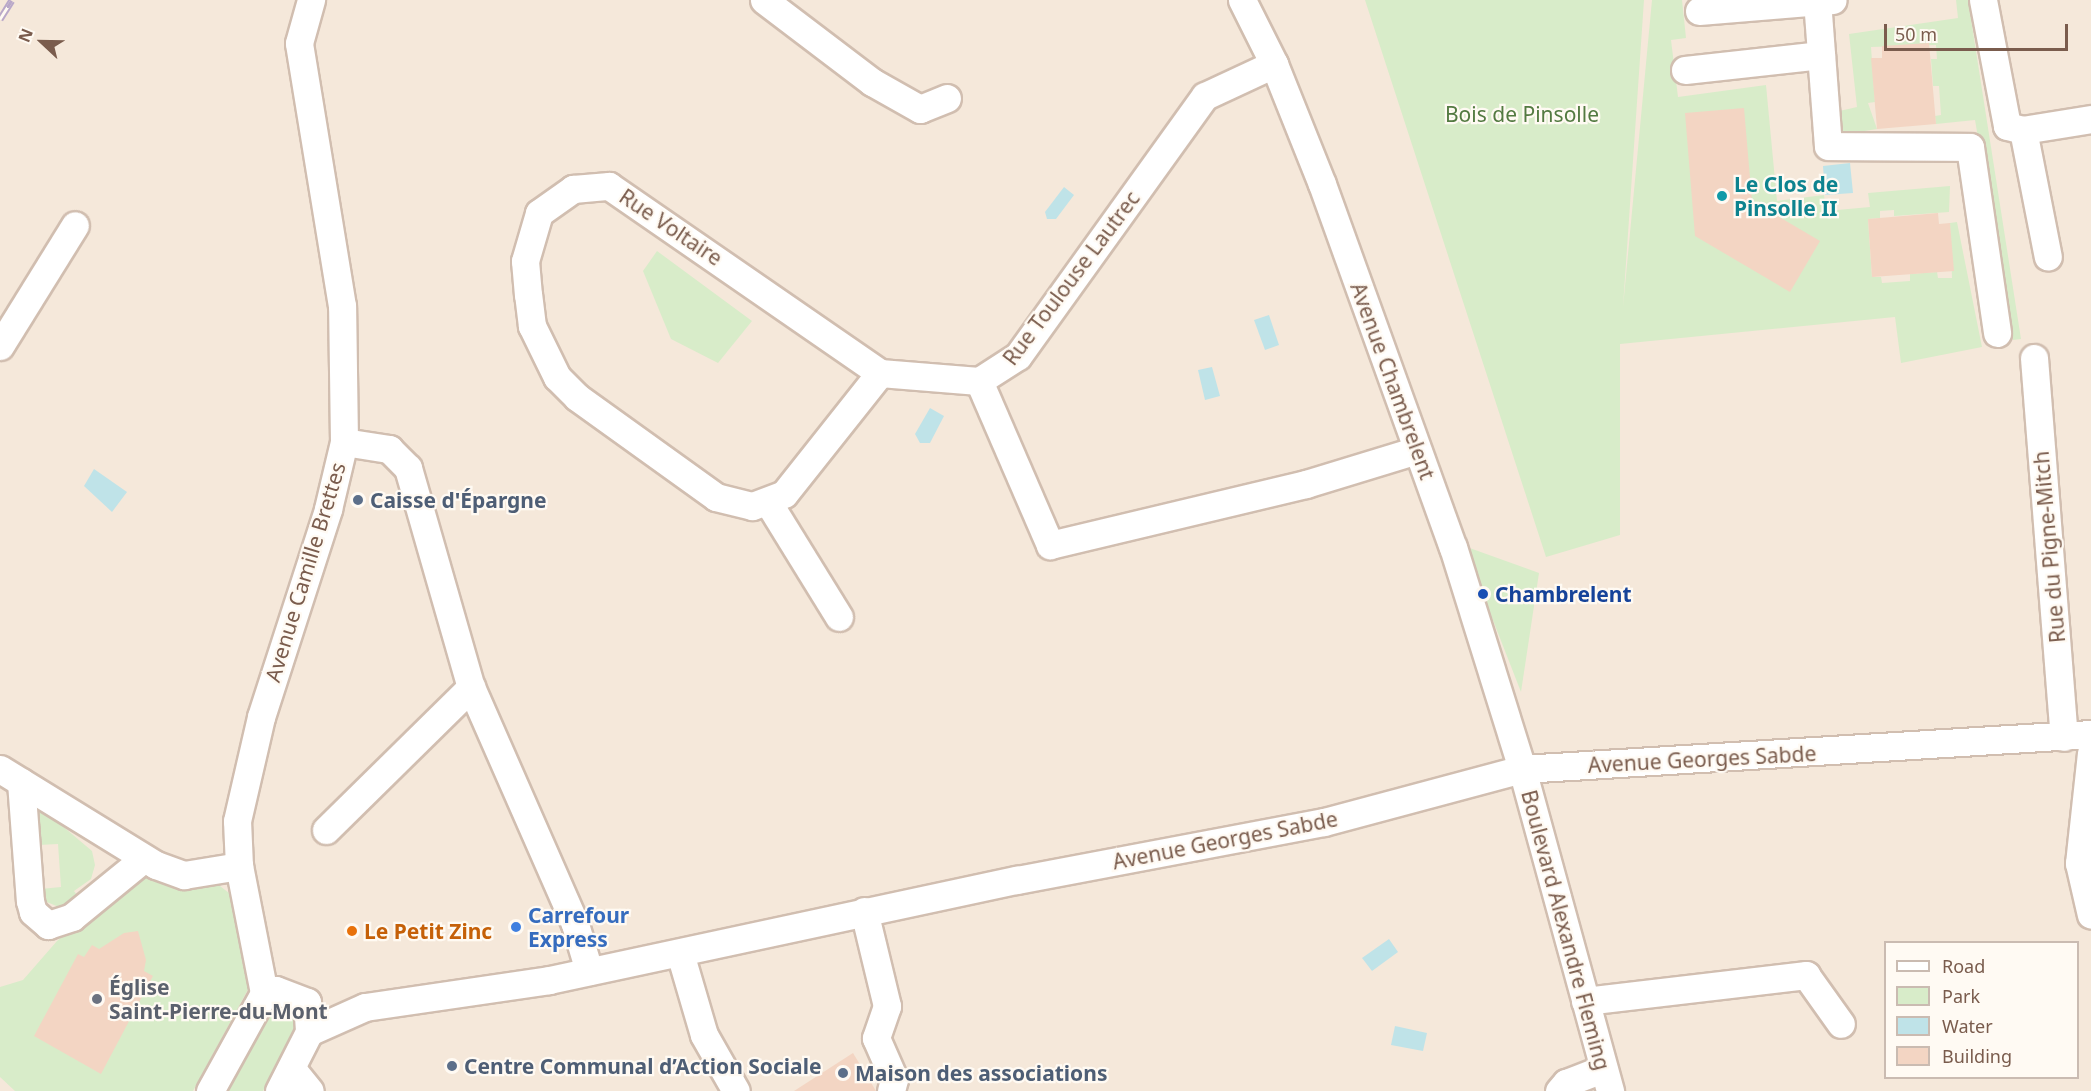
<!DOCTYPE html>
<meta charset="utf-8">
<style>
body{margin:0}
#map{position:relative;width:2091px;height:1091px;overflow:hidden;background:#fdf6ec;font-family:"Noto Sans",sans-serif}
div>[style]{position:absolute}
.residential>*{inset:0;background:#f5e8da}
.green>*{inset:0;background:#d8ecc9}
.water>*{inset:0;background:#bfe3e8}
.building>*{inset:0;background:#f3d5c3}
.roads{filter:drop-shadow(2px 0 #d1beb0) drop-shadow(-2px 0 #d1beb0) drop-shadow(0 2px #d1beb0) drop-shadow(0 -2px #d1beb0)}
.minor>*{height:27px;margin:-13.5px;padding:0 13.5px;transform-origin:13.5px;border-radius:13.5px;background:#fff}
.rail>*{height:7px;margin-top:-3.5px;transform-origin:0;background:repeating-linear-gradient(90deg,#fffaf3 0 14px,#b9a8c9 0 28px);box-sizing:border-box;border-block:2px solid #b9a8c9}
.dots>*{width:16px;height:16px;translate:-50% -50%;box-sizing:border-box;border:3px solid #fffaf3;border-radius:50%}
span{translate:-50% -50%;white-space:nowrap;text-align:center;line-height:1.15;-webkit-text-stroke:4.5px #fffaf3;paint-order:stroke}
.park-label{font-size:21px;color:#537a41}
.culture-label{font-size:21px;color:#0d838f;font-weight:700}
.left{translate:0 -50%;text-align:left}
.street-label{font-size:21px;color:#7a5c4d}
.service-label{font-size:21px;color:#4e5e75;font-weight:700}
.transit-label{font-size:21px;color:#164399;font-weight:700}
.shop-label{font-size:21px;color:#366cbe;font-weight:700}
.food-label{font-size:21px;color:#c56008;font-weight:700}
.worship-label{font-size:21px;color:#5b616d;font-weight:700}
.legend{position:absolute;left:1884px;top:941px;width:195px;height:138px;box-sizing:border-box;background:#fffaf3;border:2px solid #cabbb1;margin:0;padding:8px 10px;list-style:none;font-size:18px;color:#7a5c4d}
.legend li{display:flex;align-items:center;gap:12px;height:30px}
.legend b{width:30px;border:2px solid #cabbb1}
.north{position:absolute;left:12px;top:12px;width:60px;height:60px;-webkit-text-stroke:4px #fffaf3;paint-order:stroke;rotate:292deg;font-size:16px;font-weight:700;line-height:24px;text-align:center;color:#7a5c4d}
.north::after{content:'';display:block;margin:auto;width:21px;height:27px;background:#7a5c4d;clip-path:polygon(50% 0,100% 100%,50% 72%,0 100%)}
.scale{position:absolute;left:1884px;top:24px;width:184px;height:27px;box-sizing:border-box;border:3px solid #7a5c4d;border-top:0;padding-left:8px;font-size:18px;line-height:21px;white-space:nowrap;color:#7a5c4d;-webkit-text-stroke:4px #fffaf3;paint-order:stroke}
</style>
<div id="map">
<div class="residential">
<i style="clip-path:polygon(evenodd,0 0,2091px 0,2091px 1091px,0 1091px,0 0,1886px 942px,2078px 942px,2078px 1078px,1886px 1078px,1886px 942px)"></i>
</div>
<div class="green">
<i style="clip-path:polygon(1365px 0,1644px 0,1623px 307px,1652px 0,1682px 0,1686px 38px,1671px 40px,1678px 97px,1766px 85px,1777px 201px,1824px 195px,1826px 211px,1870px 207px,1868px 193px,1950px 186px,1949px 212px,1894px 216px,1894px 210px,1880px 211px,1880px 218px,1868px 219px,1872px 277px,1881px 277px,1882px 283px,1910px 281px,1910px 274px,1937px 272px,1938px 278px,1952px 278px,1950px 223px,1957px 222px,1982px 347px,1901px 363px,1895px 317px,1620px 344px,1620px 535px,1546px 557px)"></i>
<i style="clip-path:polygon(1956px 0,1968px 0,2021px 339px,2013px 340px,1975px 120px,1936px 124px,1935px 116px,1941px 115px,1939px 86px,1933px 86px,1931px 59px,1937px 59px,1936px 45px,1871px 47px,1875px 102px,1868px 103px,1877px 129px,1840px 135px,1835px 112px,1857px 107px,1849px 34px,1958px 18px)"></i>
<i style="clip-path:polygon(657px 251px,752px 321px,718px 363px,671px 339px,643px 271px)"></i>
<i style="clip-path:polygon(1464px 546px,1539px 573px,1521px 692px)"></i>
<i style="clip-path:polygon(49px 810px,63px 818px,60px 824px,92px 851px,95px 865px,91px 879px,74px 891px,80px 899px,66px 910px,42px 900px,41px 889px,61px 887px,58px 844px,38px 845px,36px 820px,39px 811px)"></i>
<i style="clip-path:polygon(138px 871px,216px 883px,229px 893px,236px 908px,251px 984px,193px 1091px,15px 1091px,0 1077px,0 987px,23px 980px,57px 941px)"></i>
<i style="clip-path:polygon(279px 1008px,290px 1012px,296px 1026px,263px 1091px,222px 1091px,265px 1013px)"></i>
</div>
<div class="water">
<i style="clip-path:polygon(1850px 163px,1853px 193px,1825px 195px,1823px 166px)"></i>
<i style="clip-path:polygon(1064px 187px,1074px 195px,1056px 219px,1047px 219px,1045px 212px)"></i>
<i style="clip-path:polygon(1269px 315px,1279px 345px,1265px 350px,1254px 320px)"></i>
<i style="clip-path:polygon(1212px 367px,1220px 396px,1205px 400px,1198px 370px)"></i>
<i style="clip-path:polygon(930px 408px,944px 416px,930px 443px,920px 443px,915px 434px)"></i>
<i style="clip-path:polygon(94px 469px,127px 492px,112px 512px,84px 486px)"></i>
<i style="clip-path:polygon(1389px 939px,1398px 952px,1372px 971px,1362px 958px)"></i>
<i style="clip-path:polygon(1395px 1026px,1427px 1033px,1423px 1051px,1391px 1045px)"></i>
</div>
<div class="building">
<i style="clip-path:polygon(1929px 43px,1936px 124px,1877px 129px,1871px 58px,1882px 58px,1882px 46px)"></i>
<i style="clip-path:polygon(1744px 108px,1752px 201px,1820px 241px,1790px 292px,1695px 236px,1685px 113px)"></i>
<i style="clip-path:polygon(1938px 213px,1939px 224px,1950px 223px,1954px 271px,1872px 277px,1868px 219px)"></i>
<i style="clip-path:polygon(138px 931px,146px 960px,144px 971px,153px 976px,101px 1074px,34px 1036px,78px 954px,84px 957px,92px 945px,99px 949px,124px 933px)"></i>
<i style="clip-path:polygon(853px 1053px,876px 1091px,794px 1091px)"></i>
</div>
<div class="roads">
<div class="minor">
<i style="left:764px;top:0;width:136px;rotate:37.2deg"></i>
<i style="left:872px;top:82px;width:55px;rotate:29.4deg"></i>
<i style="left:920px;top:109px;width:29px;rotate:-22deg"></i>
<i style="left:1242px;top:0;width:72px;rotate:63.4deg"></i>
<i style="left:1274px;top:64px;width:129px;rotate:68.2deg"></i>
<i style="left:1322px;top:184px;width:386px;rotate:70.2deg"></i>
<i style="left:1453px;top:547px;width:232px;rotate:72.7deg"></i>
<i style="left:1522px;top:769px;width:334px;rotate:74.7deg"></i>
<i style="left:1817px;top:0;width:146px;rotate:85.7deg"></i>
<i style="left:1828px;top:146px;width:142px;rotate:0.4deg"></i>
<i style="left:1970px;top:147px;width:188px;rotate:81.7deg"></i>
<i style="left:1983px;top:0;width:128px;rotate:79.2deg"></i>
<i style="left:2007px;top:126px;width:16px;rotate:14deg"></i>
<i style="left:2023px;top:130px;width:129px;rotate:78.9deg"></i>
<i style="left:1699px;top:11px;width:134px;rotate:-4.7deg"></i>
<i style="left:1685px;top:70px;width:137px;rotate:-6.3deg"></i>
<i style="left:2023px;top:130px;width:69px;rotate:-9.2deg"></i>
<i style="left:0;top:346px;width:142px;rotate:-58.2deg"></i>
<i style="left:2034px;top:358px;width:380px;rotate:85.5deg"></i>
<i style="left:880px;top:373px;width:154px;rotate:128.4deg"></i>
<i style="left:784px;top:494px;width:34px;rotate:159deg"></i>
<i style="left:752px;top:506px;width:37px;rotate:-166deg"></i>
<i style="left:716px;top:497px;width:171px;rotate:-144.3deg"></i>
<i style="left:577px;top:397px;width:28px;rotate:-135deg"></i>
<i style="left:557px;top:377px;width:57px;rotate:-116.1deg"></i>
<i style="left:532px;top:326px;width:31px;rotate:-97deg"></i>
<i style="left:528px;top:295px;width:34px;rotate:-95deg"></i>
<i style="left:525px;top:261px;width:50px;rotate:-73.7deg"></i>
<i style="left:539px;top:213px;width:42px;rotate:-35.2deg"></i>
<i style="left:573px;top:189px;width:36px;rotate:-5deg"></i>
<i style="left:609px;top:186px;width:329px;rotate:34.6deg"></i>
<i style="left:880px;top:373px;width:99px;rotate:4.6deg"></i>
<i style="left:979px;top:381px;width:46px;rotate:-32.7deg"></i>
<i style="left:1018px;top:356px;width:320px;rotate:-54.3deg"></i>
<i style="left:1205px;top:96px;width:76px;rotate:-24.9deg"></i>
<i style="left:979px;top:381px;width:179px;rotate:66.6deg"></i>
<i style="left:1050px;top:545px;width:263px;rotate:-13.4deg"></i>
<i style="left:1306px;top:484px;width:116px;rotate:-17deg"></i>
<i style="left:344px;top:442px;width:46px;rotate:8.8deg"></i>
<i style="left:389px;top:449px;width:27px;rotate:45deg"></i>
<i style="left:408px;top:468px;width:228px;rotate:74deg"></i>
<i style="left:471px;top:687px;width:259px;rotate:66.3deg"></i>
<i style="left:575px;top:924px;width:49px;rotate:73.4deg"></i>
<i style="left:768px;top:502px;width:135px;rotate:58.3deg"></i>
<i style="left:2091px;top:753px;width:111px;rotate:96.2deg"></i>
<i style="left:2079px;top:863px;width:53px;rotate:77deg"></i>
<i style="left:0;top:769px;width:183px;rotate:31.6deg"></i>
<i style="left:156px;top:865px;width:30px;rotate:20deg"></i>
<i style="left:184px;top:875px;width:56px;rotate:-9.3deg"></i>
<i style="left:21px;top:782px;width:119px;rotate:85.7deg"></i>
<i style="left:30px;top:901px;width:11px;rotate:75deg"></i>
<i style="left:33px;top:912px;width:20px;rotate:41deg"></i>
<i style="left:48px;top:925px;width:25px;rotate:-18deg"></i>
<i style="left:72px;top:917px;width:92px;rotate:-39.2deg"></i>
<i style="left:326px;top:830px;width:204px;rotate:-44.6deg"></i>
<i style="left:864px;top:911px;width:98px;rotate:76.4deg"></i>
<i style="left:887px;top:1006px;width:34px;rotate:109deg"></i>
<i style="left:876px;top:1038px;width:45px;rotate:66.3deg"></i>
<i style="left:894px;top:1079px;width:12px;rotate:104deg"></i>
<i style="left:680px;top:953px;width:85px;rotate:73.7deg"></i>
<i style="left:704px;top:1035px;width:64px;rotate:60.3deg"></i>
<i style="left:264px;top:993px;width:129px;rotate:-101.1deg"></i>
<i style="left:239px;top:866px;width:45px;rotate:-92.5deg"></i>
<i style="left:237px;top:821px;width:107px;rotate:-77deg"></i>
<i style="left:261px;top:717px;width:219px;rotate:-72.1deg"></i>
<i style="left:328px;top:509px;width:69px;rotate:-76.6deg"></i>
<i style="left:344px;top:442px;width:136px;rotate:-90.8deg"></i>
<i style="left:342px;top:306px;width:266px;rotate:-99.3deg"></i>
<i style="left:299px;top:43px;width:45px;rotate:-74.4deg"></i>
<i style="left:1585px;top:1001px;width:223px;rotate:-6.7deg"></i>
<i style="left:1806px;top:975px;width:60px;rotate:54.5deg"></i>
<i style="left:309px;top:1032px;width:61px;rotate:-24.1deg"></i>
<i style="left:365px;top:1007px;width:186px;rotate:-8.3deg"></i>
<i style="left:549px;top:980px;width:479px;rotate:-12.1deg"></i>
<i style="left:1017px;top:880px;width:312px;rotate:-10.7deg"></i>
<i style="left:1324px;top:822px;width:205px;rotate:-15deg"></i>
<i style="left:1522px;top:769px;width:570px;rotate:-3.52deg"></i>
<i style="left:292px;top:1069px;width:28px;rotate:51deg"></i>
<i style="left:210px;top:1091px;width:112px;rotate:-61.1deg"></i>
<i style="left:264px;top:993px;width:12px;rotate:-14deg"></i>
<i style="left:276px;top:990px;width:33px;rotate:21deg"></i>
<i style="left:307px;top:1002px;width:30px;rotate:86deg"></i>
<i style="left:309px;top:1032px;width:66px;rotate:117deg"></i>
<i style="left:1559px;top:1091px;width:11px;rotate:-49deg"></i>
<i style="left:1566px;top:1083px;width:40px;rotate:-21deg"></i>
</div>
</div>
<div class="rail">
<i style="left:0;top:19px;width:22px;rotate:-58deg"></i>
</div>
<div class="dots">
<i style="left:1722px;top:196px;background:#0f9aa8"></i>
<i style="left:358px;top:500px;background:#5c6f8a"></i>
<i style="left:1483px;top:594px;background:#1a4fb4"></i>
<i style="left:516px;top:927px;background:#3f7fe0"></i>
<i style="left:352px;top:931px;background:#e8710a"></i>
<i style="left:97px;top:999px;background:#6b7280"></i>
<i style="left:452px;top:1066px;background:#5c6f8a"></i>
<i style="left:843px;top:1073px;background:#5c6f8a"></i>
</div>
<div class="park-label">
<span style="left:1522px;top:114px">Bois de Pinsolle</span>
</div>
<div class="culture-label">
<span class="left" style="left:1734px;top:196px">Le Clos de<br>Pinsolle II</span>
</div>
<div class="street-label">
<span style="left:671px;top:227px;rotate:34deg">Rue Voltaire</span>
<span style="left:1071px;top:278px;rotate:-53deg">Rue Toulouse Lautrec</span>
<span style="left:1393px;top:381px;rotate:70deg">Avenue Chambrelent</span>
<span style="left:2049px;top:547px;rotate:-95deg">Rue du Pigne-Mitch</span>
<span style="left:305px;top:572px;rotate:-73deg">Avenue Camille Brettes</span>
<span style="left:1702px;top:759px;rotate:-3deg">Avenue Georges Sabde</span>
<span style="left:1225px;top:840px;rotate:-11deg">Avenue Georges Sabde</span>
<span style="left:1566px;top:930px;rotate:75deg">Boulevard Alexandre Fleming</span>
</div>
<div class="service-label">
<span class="left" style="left:370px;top:500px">Caisse d'Épargne</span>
<span class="left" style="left:464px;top:1066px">Centre Communal d’Action Sociale</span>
<span class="left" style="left:855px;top:1073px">Maison des associations</span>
</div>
<div class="transit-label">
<span class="left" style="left:1495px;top:594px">Chambrelent</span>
</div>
<div class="shop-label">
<span class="left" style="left:528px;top:927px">Carrefour<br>Express</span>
</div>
<div class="food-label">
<span class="left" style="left:364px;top:931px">Le Petit Zinc</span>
</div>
<div class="worship-label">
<span class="left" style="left:109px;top:999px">Église<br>Saint-Pierre-du-Mont</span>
</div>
<ul class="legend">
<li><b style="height:8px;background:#fff"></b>Road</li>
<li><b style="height:16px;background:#d8ecc9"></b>Park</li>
<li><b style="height:16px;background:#bfe3e8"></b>Water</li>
<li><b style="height:16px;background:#f3d5c3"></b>Building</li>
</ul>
<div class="north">N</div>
<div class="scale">50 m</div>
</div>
